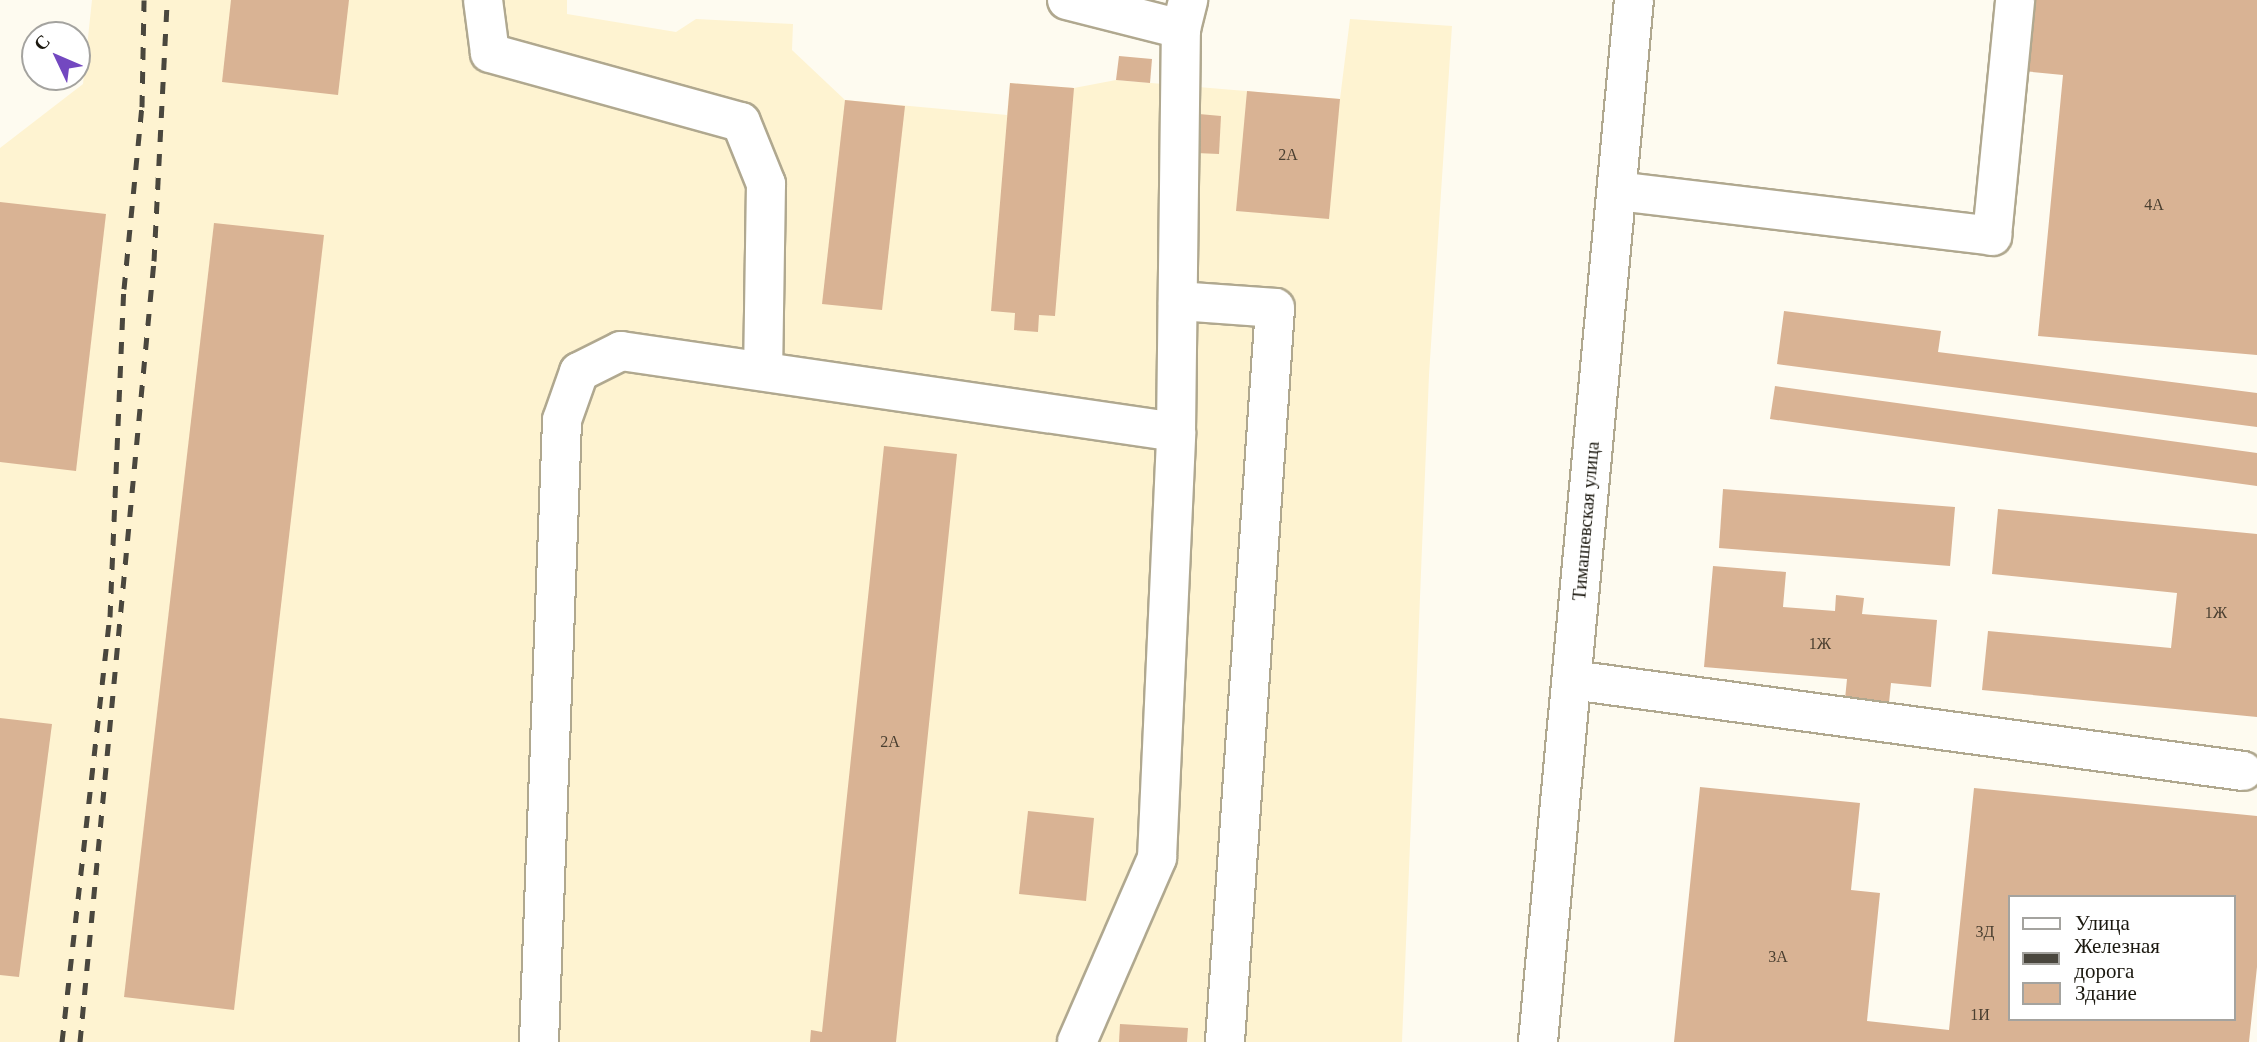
<!DOCTYPE html>
<meta charset="utf-8">
<style>
body{margin:0}
#map{position:relative;width:2257px;height:1042px;overflow:hidden;background:#fefbf0;font-family:Georgia,serif}
div>[style]{position:absolute}
.built>*{inset:0;background:#fef3d1}
.building>*{inset:0;background:#d9b394}
.roads{filter:drop-shadow(2px 0 #b0a88f) drop-shadow(-2px 0 #b0a88f) drop-shadow(0 2px #b0a88f) drop-shadow(0 -2px #b0a88f)}
.minor>*{height:38px;margin:-19px;padding:0 19px;transform-origin:19px;border-radius:19px;background:#fff}
.rail>*{height:5px;margin-top:-2.5px;transform-origin:0;background:repeating-linear-gradient(90deg,#4a473e 0 12px,transparent 0 24px)}
span{translate:-50% -50%;white-space:nowrap;text-align:center;line-height:1.15;-webkit-text-stroke:6px #fff;paint-order:stroke}
.number-label{font-size:16px;color:#4a3f30}
.number-label span{-webkit-text-stroke-width:0}
.street-label{font-size:19px;color:#1b180f}
.legend{position:absolute;left:2008px;top:895px;width:228px;height:126px;box-sizing:border-box;background:#fff;border:2px solid #a4a39f;margin:0;padding:9px 12px;list-style:none;font-size:21px;color:#1b180f}
.legend li{display:flex;align-items:center;gap:14px;height:35px}
.legend b{width:35px;border:2px solid #a4a39f}
.north{position:absolute;left:21px;top:21px;width:70px;height:70px;box-sizing:border-box;background:#fff;border:2px solid #a4a39f;border-radius:50%;rotate:314deg;font-size:19px;font-weight:700;line-height:28px;text-align:center;color:#1b180f}
.north::after{content:'';display:block;margin:auto;width:24px;height:32px;background:#7348c0;clip-path:polygon(50% 0,100% 100%,50% 72%,0 100%)}
</style>
<div id="map">
<div class="built">
<i style="clip-path:polygon(92px 0,567px 0,567px 14px,676px 32px,696px 19px,793px 24px,792px 50px,845px 100px,1007px 115px,1010px 83px,1074px 88px,1116px 80px,1340px 99px,1350px 19px,1452px 26px,1429px 375px,1402px 1042px,0 1042px,0 148px,83px 84px)"></i>
</div>
<div class="building">
<i style="clip-path:polygon(231px 0,349px 0,338px 95px,222px 82px)"></i>
<i style="clip-path:polygon(2030px 0,2257px 0,2257px 355px,2038px 336px,2063px 75px,2023px 71px)"></i>
<i style="clip-path:polygon(1119px 56px,1152px 59px,1150px 83px,1116px 80px)"></i>
<i style="clip-path:polygon(1010px 83px,1074px 88px,1055px 316px,1039px 315px,1038px 332px,1014px 330px,1015px 313px,991px 311px)"></i>
<i style="clip-path:polygon(1247px 91px,1340px 99px,1329px 219px,1236px 211px)"></i>
<i style="clip-path:polygon(845px 100px,905px 106px,882px 310px,822px 304px)"></i>
<i style="clip-path:polygon(1199px 114px,1221px 116px,1219px 154px,1196px 153px)"></i>
<i style="clip-path:polygon(0 202px,106px 214px,76px 471px,0 462px)"></i>
<i style="clip-path:polygon(214px 223px,324px 235px,234px 1010px,124px 997px)"></i>
<i style="clip-path:polygon(1784px 311px,1941px 331px,1938px 352px,2257px 393px,2257px 427px,1777px 364px)"></i>
<i style="clip-path:polygon(1775px 386px,2257px 453px,2257px 486px,1770px 419px)"></i>
<i style="clip-path:polygon(884px 446px,957px 454px,896px 1042px,810px 1042px,811px 1030px,822px 1032px)"></i>
<i style="clip-path:polygon(1723px 489px,1955px 507px,1950px 566px,1719px 548px)"></i>
<i style="clip-path:polygon(1998px 509px,2257px 534px,2257px 717px,1982px 690px,1988px 631px,2171px 648px,2177px 593px,1992px 574px)"></i>
<i style="clip-path:polygon(1713px 566px,1786px 572px,1783px 607px,1835px 611px,1836px 595px,1864px 598px,1862px 614px,1937px 620px,1931px 687px,1891px 683px,1888px 713px,1844px 709px,1847px 679px,1704px 667px)"></i>
<i style="clip-path:polygon(0 718px,52px 724px,19px 977px,0 975px)"></i>
<i style="clip-path:polygon(evenodd,1700px 787px,1860px 803px,1851px 890px,1880px 893px,1867px 1021px,1949px 1030px,1974px 788px,2257px 816px,2257px 967px,2249px 1042px,1674px 1042px,1700px 787px,2010px 897px,2234px 897px,2234px 1019px,2010px 1019px,2010px 897px)"></i>
<i style="clip-path:polygon(1028px 811px,1094px 818px,1086px 901px,1019px 894px)"></i>
<i style="clip-path:polygon(1120px 1024px,1188px 1028px,1187px 1042px,1119px 1042px)"></i>
</div>
<div class="roads">
<div class="minor">
<i style="left:483px;top:0;width:53px;rotate:82.5deg"></i>
<i style="left:490px;top:53px;width:260px;rotate:15.4deg"></i>
<i style="left:741px;top:122px;width:67px;rotate:68deg"></i>
<i style="left:766px;top:184px;width:187px;rotate:90.9deg"></i>
<i style="left:1067px;top:0;width:118px;rotate:14.3deg"></i>
<i style="left:1181px;top:29px;width:30px;rotate:-76deg"></i>
<i style="left:1617px;top:191px;width:378px;rotate:6.8deg"></i>
<i style="left:1992px;top:236px;width:237px;rotate:-84.4deg"></i>
<i style="left:1178px;top:301px;width:97px;rotate:4.1deg"></i>
<i style="left:1275px;top:308px;width:736px;rotate:93.9deg"></i>
<i style="left:1572px;top:680px;width:677px;rotate:7.72deg"></i>
<i style="left:539px;top:1042px;width:622px;rotate:-87.88deg"></i>
<i style="left:562px;top:420px;width:51px;rotate:-70.5deg"></i>
<i style="left:579px;top:372px;width:47px;rotate:-26.6deg"></i>
<i style="left:621px;top:351px;width:561px;rotate:8.3deg"></i>
<i style="left:1077px;top:1042px;width:201px;rotate:-66.5deg"></i>
<i style="left:1157px;top:858px;width:426px;rotate:-87.4deg"></i>
<i style="left:1176px;top:432px;width:403px;rotate:-89.3deg"></i>
<i style="left:1538px;top:1042px;width:1046px;rotate:-84.74deg"></i>
</div>
</div>
<div class="rail">
<i style="left:62px;top:1042px;width:428px;rotate:-83.6deg"></i>
<i style="left:110px;top:617px;width:328px;rotate:-87.6deg"></i>
<i style="left:124px;top:289px;width:183px;rotate:-84.4deg"></i>
<i style="left:142px;top:107px;width:107px;rotate:-88.9deg"></i>
<i style="left:80px;top:1042px;width:784px;rotate:-84.59deg"></i>
<i style="left:154px;top:261px;width:261px;rotate:-87.1deg"></i>
</div>
<div class="number-label">
<span style="left:1288px;top:155px">2А</span>
<span style="left:2154px;top:205px">4А</span>
<span style="left:2216px;top:613px">1Ж</span>
<span style="left:1820px;top:644px">1Ж</span>
<span style="left:890px;top:742px">2А</span>
<span style="left:1985px;top:932px">3Д</span>
<span style="left:1778px;top:957px">3А</span>
<span style="left:1980px;top:1015px">1И</span>
</div>
<div class="street-label">
<span style="left:1586px;top:521px;rotate:-85deg">Тимашевская улица</span>
</div>
<ul class="legend">
<li><b style="height:9px;background:#fff"></b>Улица</li>
<li><b style="height:9px;background:#4a473e"></b>Железная дорога</li>
<li><b style="height:19px;background:#d9b394"></b>Здание</li>
</ul>
<div class="north">С</div>
</div>
